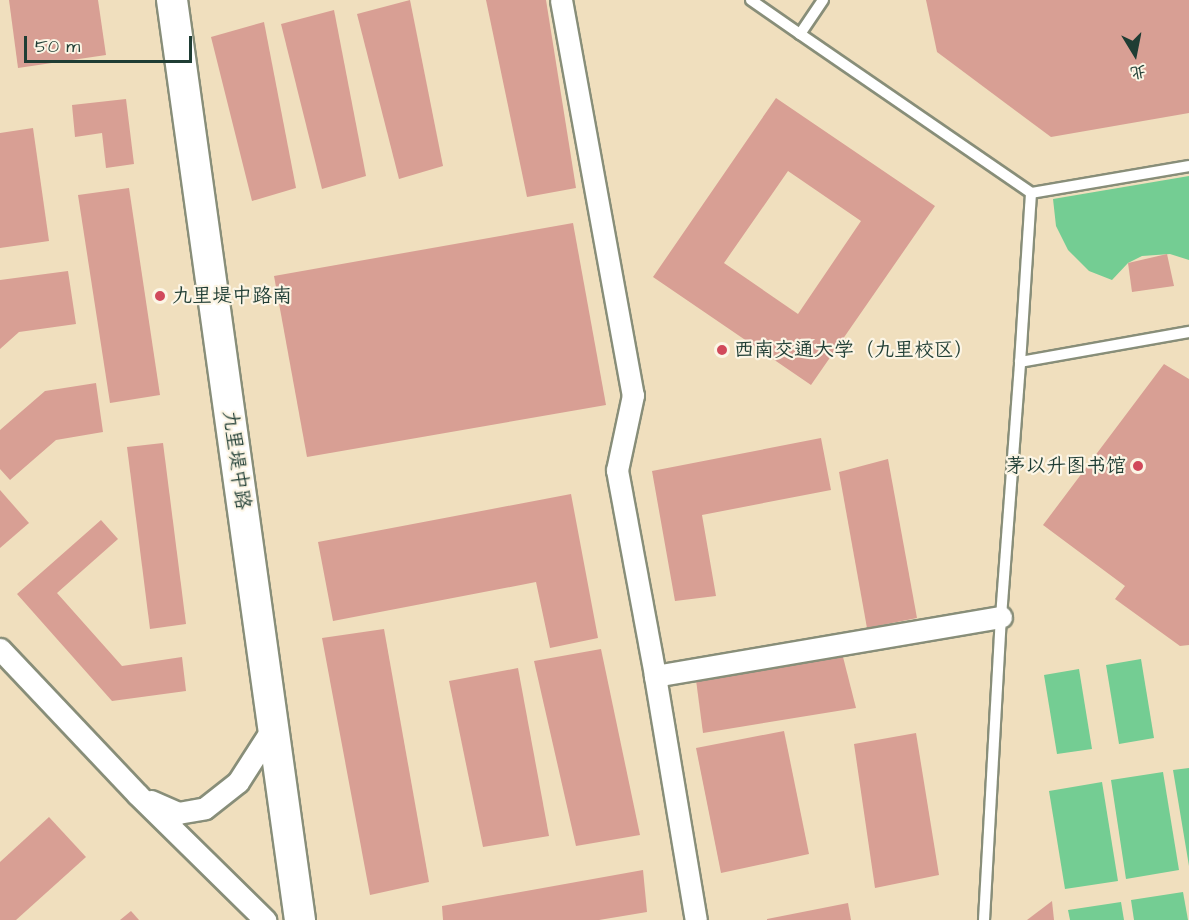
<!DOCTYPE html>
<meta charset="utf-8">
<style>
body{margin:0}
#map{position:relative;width:1189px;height:920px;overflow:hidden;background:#f0dfbe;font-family:"Architects Daughter","LXGW WenKai TC",sans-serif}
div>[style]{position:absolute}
.green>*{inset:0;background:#74cd93}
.building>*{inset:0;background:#d89f94}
.roads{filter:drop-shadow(2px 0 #888e79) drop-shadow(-2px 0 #888e79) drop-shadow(0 2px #888e79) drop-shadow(0 -2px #888e79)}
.lane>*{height:10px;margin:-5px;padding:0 5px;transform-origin:5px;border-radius:5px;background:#fff}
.street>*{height:21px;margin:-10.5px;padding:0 10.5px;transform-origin:10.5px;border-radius:10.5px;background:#fff}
.secondary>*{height:30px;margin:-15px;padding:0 15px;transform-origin:15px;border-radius:15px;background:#fff}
.dots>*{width:16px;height:16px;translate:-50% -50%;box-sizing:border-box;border:3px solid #fcf5e5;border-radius:50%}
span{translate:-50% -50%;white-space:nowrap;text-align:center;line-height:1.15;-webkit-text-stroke:4.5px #fcf5e5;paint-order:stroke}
.poi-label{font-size:20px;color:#1f3d34}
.left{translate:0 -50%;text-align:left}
.right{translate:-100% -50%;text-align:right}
.street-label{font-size:20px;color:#1f3d34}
.north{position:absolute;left:1105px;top:24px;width:60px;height:60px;-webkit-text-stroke:4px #fcf5e5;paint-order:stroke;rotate:170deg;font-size:16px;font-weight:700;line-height:24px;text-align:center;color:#1f3d34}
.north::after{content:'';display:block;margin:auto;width:21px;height:27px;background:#1f3d34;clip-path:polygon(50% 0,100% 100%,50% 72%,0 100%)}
.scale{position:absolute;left:24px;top:36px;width:168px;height:27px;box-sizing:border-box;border:3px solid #1f3d34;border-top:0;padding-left:8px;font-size:18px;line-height:21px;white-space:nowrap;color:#1f3d34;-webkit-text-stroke:4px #fcf5e5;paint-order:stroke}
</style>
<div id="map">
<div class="green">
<i style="clip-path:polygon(1189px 176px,1189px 260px,1170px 254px,1142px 256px,1128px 263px,1112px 280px,1089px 271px,1068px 250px,1056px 226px,1053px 199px)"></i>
<i style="clip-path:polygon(1141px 659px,1154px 738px,1119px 744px,1106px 665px)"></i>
<i style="clip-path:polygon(1079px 669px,1092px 749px,1057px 754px,1044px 675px)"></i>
<i style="clip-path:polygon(1189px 768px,1189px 866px,1173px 770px)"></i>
<i style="clip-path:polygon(1163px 772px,1179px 870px,1126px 879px,1111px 780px)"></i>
<i style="clip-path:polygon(1102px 782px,1118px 881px,1065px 889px,1049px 791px)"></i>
<i style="clip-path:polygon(1183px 892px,1188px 920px,1134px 920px,1131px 900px)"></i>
<i style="clip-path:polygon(1121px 902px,1124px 920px,1070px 920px,1068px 910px)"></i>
</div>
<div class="building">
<i style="clip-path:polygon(9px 0,98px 0,106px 55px,18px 68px)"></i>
<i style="clip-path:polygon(410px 0,443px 166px,399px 179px,357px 14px)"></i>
<i style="clip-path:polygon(486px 0,546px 0,576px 188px,527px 197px)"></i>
<i style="clip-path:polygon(926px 0,1189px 0,1189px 113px,1051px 137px,937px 52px)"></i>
<i style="clip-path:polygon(334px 10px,366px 176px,322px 189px,281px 24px)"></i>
<i style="clip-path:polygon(264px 22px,296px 188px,252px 201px,211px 37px)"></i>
<i style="clip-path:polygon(evenodd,776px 98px,935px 206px,811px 385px,653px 277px,776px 98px,788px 171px,861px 221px,798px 314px,724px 263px,788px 171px)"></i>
<i style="clip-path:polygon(126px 99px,134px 164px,106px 168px,102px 133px,75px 137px,72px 105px)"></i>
<i style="clip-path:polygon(33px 128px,49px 241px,0 248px,0 133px)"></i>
<i style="clip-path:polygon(129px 188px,160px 395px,110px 403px,78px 195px)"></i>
<i style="clip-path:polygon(573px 223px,606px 405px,307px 457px,274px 276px)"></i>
<i style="clip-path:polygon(1167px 254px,1174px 286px,1132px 292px,1128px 263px)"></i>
<i style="clip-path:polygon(68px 271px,76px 324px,19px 332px,0 349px,0 280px)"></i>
<i style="clip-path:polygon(1164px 364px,1189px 379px,1189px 645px,1180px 646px,1115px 599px,1125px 586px,1043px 525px)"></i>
<i style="clip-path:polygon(96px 383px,103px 432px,56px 440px,10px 480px,0 469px,0 430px,45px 391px)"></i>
<i style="clip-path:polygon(821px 438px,831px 490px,702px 515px,716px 596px,675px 601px,652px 471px)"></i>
<i style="clip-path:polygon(163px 443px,186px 624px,150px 629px,127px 447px)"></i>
<i style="clip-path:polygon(888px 459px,917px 618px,867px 628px,839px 472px)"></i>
<i style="clip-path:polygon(0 490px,29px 523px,0 548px)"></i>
<i style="clip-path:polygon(571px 494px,598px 638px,550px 648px,536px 582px,333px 621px,318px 542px)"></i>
<i style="clip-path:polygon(101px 520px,118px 539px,57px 593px,122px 666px,182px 657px,186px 691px,112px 701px,17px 594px)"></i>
<i style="clip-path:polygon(384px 629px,429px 882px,370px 895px,322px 638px)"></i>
<i style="clip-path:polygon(601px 649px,640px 835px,576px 846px,534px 661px)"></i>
<i style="clip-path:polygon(842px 653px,856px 708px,703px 733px,696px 680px)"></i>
<i style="clip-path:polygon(518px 668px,549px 836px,483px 847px,449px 681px)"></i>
<i style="clip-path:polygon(784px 731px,809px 854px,721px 873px,696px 748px)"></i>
<i style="clip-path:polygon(916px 733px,939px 875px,875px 888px,854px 744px)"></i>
<i style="clip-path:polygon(49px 817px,86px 857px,16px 920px,0 920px,0 862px)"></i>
<i style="clip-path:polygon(643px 870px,647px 912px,599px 920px,443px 920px,442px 906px)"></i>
<i style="clip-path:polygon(1052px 901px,1054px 920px,1027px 920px)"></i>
<i style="clip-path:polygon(848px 903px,851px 920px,767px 920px,767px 919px)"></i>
<i style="clip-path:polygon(131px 911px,139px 920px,120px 920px)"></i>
</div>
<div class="roads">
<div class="lane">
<i style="left:751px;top:0;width:60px;rotate:34.8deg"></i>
<i style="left:823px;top:0;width:41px;rotate:124.1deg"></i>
<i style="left:800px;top:34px;width:280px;rotate:34.5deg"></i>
<i style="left:1031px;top:193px;width:169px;rotate:93.7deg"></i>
<i style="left:1031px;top:193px;width:160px;rotate:-9.7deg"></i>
<i style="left:984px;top:920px;width:303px;rotate:-86.8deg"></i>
<i style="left:1001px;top:617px;width:256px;rotate:-85.7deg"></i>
<i style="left:1020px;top:362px;width:172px;rotate:-10.1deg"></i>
</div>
<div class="street">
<i style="left:561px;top:0;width:402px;rotate:79.7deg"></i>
<i style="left:633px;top:395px;width:77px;rotate:102deg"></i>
<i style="left:617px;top:470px;width:209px;rotate:79.5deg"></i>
<i style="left:655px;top:676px;width:247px;rotate:80.5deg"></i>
<i style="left:0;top:649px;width:199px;rotate:46.6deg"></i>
<i style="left:137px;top:794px;width:180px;rotate:44.5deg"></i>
<i style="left:655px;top:676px;width:351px;rotate:-9.7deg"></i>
<i style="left:151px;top:801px;width:30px;rotate:24deg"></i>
<i style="left:178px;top:813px;width:27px;rotate:-10deg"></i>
<i style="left:205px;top:808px;width:42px;rotate:-38.2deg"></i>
<i style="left:238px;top:782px;width:63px;rotate:-57.3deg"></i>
</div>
<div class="secondary">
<i style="left:172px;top:0;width:929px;rotate:82.08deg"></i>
</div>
</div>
<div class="dots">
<i style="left:160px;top:296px;background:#d1495b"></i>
<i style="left:722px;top:350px;background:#d1495b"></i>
<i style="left:1138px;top:466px;background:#d1495b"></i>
</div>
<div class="poi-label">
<span class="left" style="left:172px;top:296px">九里堤中路南</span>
<span class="left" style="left:734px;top:350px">西南交通大学（九里校区）</span>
<span class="right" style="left:1126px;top:466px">茅以升图书馆</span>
</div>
<div class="street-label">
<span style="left:236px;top:460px;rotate:82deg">九里堤中路</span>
</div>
<div class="north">北</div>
<div class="scale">50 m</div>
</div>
